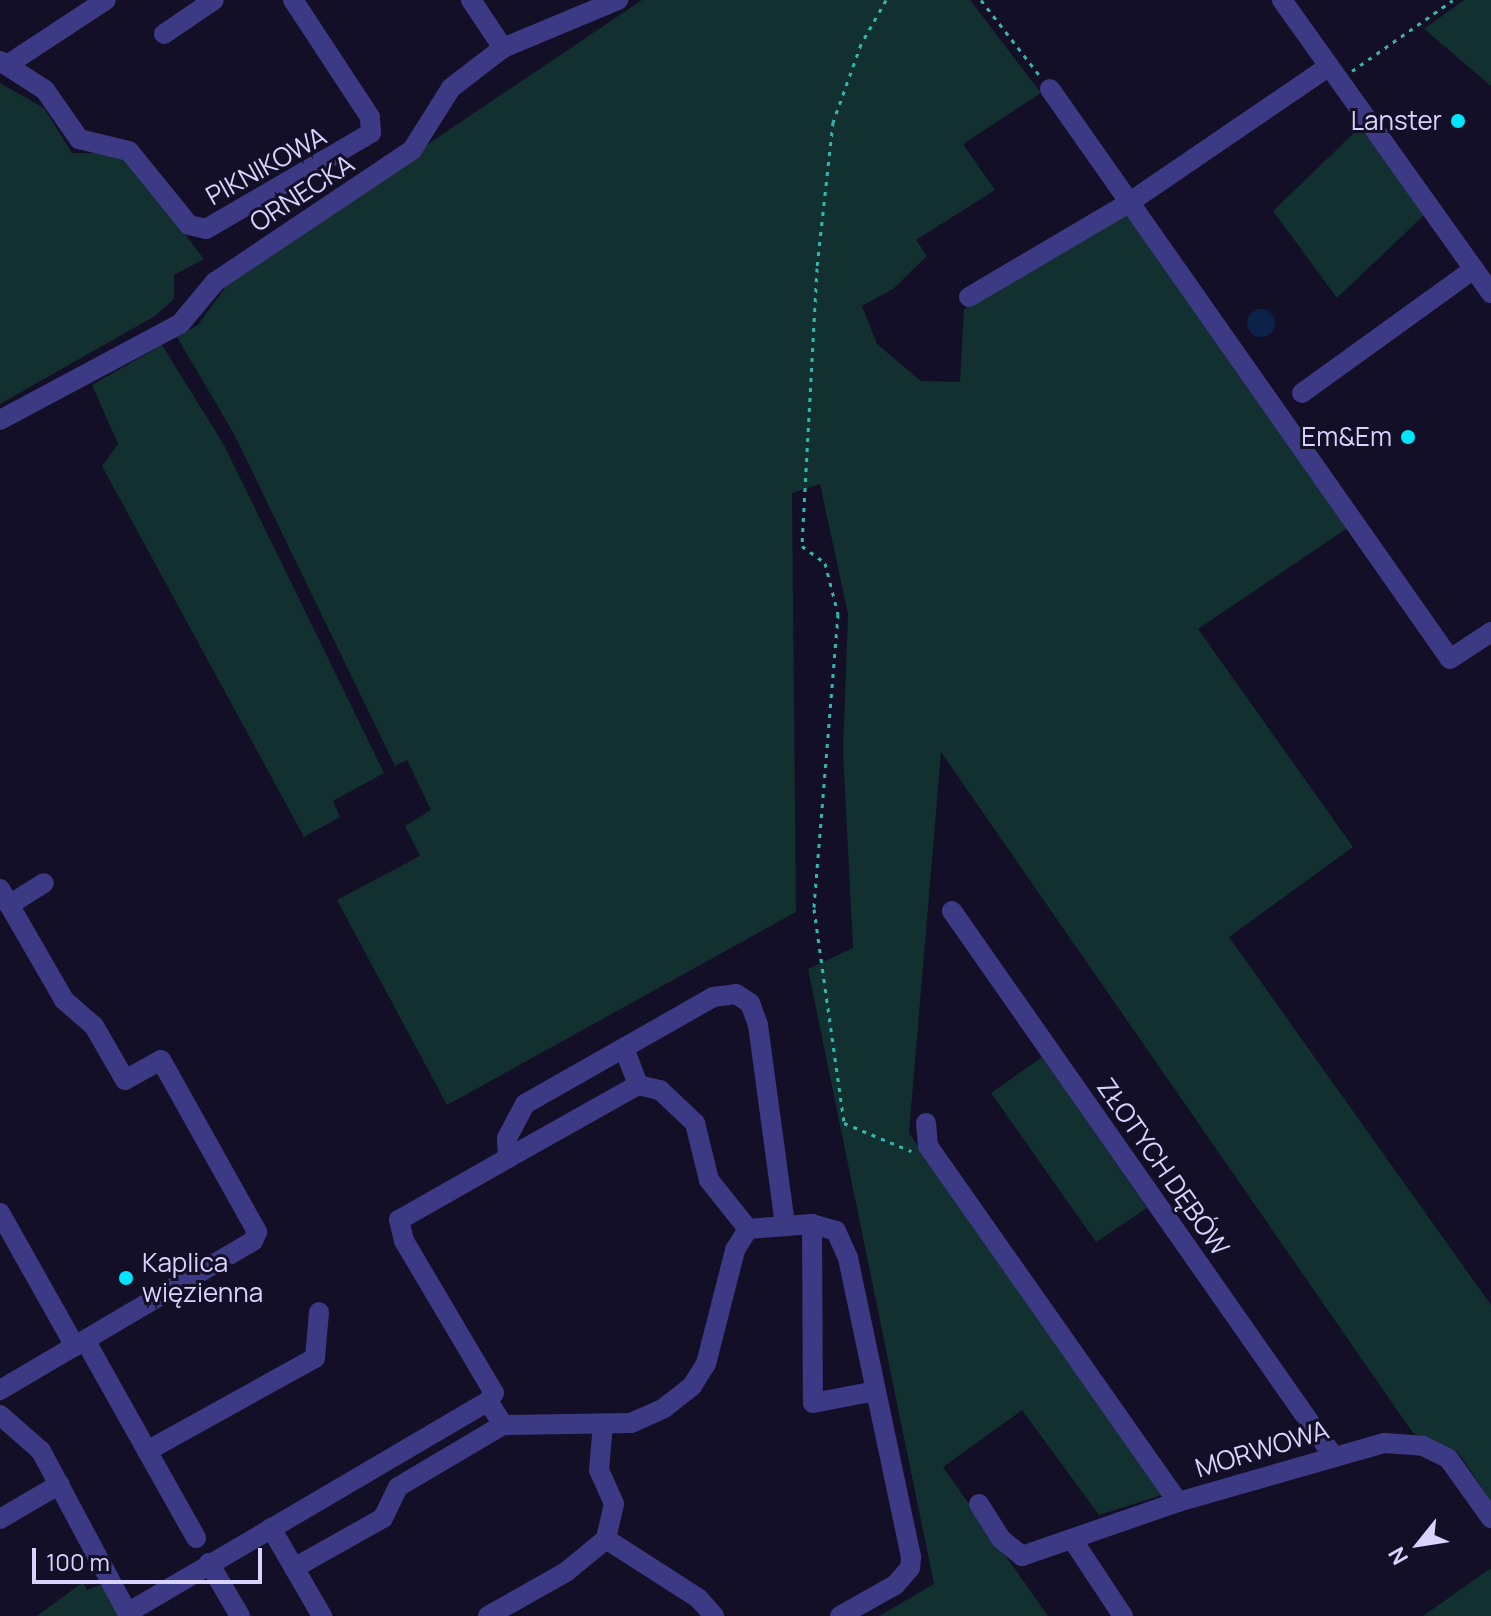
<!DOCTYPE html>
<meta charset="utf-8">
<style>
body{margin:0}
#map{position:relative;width:1491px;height:1616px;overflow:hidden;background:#130f26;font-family:Manrope,sans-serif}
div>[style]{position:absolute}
.green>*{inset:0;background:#12302f}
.water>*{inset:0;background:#0c2248}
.round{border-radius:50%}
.path>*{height:3px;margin-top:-1.5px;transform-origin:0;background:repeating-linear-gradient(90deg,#2fb8b0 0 4px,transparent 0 10px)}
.minor>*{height:20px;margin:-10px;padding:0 10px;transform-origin:10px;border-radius:10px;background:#3d3a85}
.dots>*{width:22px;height:22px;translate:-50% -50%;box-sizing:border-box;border:4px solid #130f26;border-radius:50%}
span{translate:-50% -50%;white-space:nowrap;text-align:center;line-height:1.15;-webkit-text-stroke:6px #130f26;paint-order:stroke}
.poi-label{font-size:26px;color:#d9d4ff}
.right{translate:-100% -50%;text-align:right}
.left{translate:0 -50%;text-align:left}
.street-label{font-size:26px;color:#d9d4ff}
.north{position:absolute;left:1379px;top:1504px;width:80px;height:80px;-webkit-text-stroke:6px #130f26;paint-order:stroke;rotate:240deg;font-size:22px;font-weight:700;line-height:32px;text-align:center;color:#d9d4ff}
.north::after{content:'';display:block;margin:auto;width:28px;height:36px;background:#d9d4ff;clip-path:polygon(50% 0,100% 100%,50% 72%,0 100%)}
.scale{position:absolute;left:32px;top:1548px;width:230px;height:36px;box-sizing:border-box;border:4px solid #d9d4ff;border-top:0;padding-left:10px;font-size:24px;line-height:28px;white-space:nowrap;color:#d9d4ff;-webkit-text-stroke:6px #130f26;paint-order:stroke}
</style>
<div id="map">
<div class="green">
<i style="clip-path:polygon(642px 0,970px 0,1041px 93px,963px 144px,995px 190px,916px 240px,927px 256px,893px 289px,862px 306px,877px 344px,921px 381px,960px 382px,964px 309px,1130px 212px,1349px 527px,1198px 629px,1353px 847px,1229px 937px,1491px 1305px,1491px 1501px,1457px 1451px,1413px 1433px,941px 752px,909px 1133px,1162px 1495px,1099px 1515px,1022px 1410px,943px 1467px,1048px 1616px,879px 1616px,934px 1584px,808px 969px,853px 948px,843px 751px,848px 614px,820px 484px,792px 493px,796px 912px,447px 1105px,337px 900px,420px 856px,405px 826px,431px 810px,407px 760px,395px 766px,234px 434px,177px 337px,198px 325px,235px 274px)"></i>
<i style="clip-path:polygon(1464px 0,1491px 0,1491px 86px,1424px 29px)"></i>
<i style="clip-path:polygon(0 83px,44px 108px,72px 153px,118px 153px,128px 160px,204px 259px,174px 275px,174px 299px,155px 316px,0 404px)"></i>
<i style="clip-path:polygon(1360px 127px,1424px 215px,1337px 298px,1273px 211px)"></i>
<i style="clip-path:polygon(162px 345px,224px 445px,384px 773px,333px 801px,340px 817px,304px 837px,102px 466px,118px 444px,92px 385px)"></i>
<i style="clip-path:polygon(1042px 1057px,1147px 1208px,1096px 1242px,991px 1093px)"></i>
<i style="clip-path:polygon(1491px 1568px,1491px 1616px,1423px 1616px)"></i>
<i style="clip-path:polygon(83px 1582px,87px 1590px,103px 1584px,119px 1616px,37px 1616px)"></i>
</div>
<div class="water">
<i class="round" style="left:1247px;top:309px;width:28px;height:28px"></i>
</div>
<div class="path">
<i style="left:886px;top:0;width:51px;rotate:119.6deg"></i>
<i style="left:861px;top:44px;width:83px;rotate:109.7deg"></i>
<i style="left:833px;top:122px;width:147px;rotate:96.3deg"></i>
<i style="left:817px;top:268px;width:278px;rotate:93.1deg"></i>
<i style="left:802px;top:546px;width:29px;rotate:36deg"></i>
<i style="left:825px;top:563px;width:53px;rotate:75.7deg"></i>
<i style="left:838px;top:614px;width:296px;rotate:94.7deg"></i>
<i style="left:814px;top:909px;width:216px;rotate:82deg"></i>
<i style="left:844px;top:1123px;width:73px;rotate:22.7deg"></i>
<i style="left:981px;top:0;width:96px;rotate:52.2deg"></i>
<i style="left:1352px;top:71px;width:123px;rotate:-35.1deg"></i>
</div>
<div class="minor">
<i style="left:471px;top:0;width:58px;rotate:56.3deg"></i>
<i style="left:1282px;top:0;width:360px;rotate:54.5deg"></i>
<i style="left:164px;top:34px;width:60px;rotate:-34.2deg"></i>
<i style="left:0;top:61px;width:54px;rotate:32.8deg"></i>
<i style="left:45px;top:90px;width:60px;rotate:55.2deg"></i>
<i style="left:79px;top:139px;width:51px;rotate:13.5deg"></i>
<i style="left:129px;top:151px;width:95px;rotate:51deg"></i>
<i style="left:189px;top:225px;width:17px;rotate:13deg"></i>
<i style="left:206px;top:229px;width:191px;rotate:-30.2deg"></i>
<i style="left:371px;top:133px;width:16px;rotate:-94deg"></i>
<i style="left:370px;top:117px;width:140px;rotate:-123.3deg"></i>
<i style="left:7px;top:65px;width:118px;rotate:-33.3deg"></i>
<i style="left:1050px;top:89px;width:696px;rotate:54.94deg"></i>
<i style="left:1450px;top:659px;width:49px;rotate:-33.4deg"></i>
<i style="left:969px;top:297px;width:187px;rotate:-30.5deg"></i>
<i style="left:1130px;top:202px;width:241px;rotate:-34.3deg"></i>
<i style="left:1302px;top:393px;width:212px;rotate:-35.8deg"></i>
<i style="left:0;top:420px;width:204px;rotate:-28.1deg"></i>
<i style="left:180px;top:324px;width:55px;rotate:-50.2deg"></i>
<i style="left:215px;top:282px;width:237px;rotate:-33.8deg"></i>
<i style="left:412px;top:150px;width:73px;rotate:-57.8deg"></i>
<i style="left:451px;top:88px;width:66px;rotate:-37.6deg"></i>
<i style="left:503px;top:48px;width:125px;rotate:-22.7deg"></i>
<i style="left:0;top:889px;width:128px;rotate:60deg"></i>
<i style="left:64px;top:1000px;width:40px;rotate:41deg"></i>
<i style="left:94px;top:1026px;width:62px;rotate:60.1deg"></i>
<i style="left:125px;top:1080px;width:41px;rotate:-29.1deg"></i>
<i style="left:161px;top:1060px;width:197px;rotate:60.8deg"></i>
<i style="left:257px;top:1232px;width:10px;rotate:114deg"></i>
<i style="left:253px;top:1241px;width:294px;rotate:149.5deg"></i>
<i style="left:9px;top:905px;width:41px;rotate:-32.2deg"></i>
<i style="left:952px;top:911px;width:663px;rotate:55.02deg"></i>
<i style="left:624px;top:1048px;width:40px;rotate:69deg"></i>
<i style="left:926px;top:1123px;width:23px;rotate:85deg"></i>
<i style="left:928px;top:1146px;width:435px;rotate:54.9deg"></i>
<i style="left:508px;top:1158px;width:149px;rotate:-29.3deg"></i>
<i style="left:638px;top:1085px;width:23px;rotate:13deg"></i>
<i style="left:660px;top:1090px;width:48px;rotate:43.3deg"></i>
<i style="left:695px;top:1123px;width:59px;rotate:76.2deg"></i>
<i style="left:709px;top:1180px;width:63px;rotate:51.5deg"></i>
<i style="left:0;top:1213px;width:153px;rotate:60.6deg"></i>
<i style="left:812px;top:1224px;width:25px;rotate:16deg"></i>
<i style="left:836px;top:1231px;width:30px;rotate:66deg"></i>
<i style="left:848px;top:1258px;width:306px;rotate:78.1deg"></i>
<i style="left:911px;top:1557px;width:11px;rotate:95deg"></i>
<i style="left:910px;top:1568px;width:23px;rotate:131deg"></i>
<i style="left:895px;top:1585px;width:63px;rotate:150.6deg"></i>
<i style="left:748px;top:1229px;width:64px;rotate:-4.5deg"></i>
<i style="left:812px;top:1224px;width:179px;rotate:89.7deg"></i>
<i style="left:813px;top:1403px;width:64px;rotate:-10.8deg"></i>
<i style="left:85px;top:1340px;width:227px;rotate:60.7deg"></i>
<i style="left:488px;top:1401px;width:10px;rotate:-53deg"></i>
<i style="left:494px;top:1393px;width:177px;rotate:-120.6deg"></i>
<i style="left:404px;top:1241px;width:22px;rotate:-103deg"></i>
<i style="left:399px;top:1220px;width:125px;rotate:-29.6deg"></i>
<i style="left:508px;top:1158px;width:20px;rotate:-93deg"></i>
<i style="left:507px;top:1138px;width:38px;rotate:-62deg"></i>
<i style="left:525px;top:1104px;width:216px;rotate:-29.6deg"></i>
<i style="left:713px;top:997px;width:23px;rotate:-7deg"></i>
<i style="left:736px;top:994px;width:17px;rotate:33deg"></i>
<i style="left:750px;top:1003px;width:23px;rotate:70deg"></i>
<i style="left:758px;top:1025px;width:203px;rotate:82.3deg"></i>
<i style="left:0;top:1415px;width:55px;rotate:41.3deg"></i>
<i style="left:41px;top:1451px;width:187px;rotate:61.9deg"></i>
<i style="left:603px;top:1424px;width:46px;rotate:95deg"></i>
<i style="left:599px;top:1470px;width:37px;rotate:66deg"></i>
<i style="left:614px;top:1504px;width:36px;rotate:103deg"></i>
<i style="left:606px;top:1539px;width:109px;rotate:32.7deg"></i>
<i style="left:698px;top:1598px;width:24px;rotate:48deg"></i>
<i style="left:147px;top:1451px;width:192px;rotate:-29deg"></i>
<i style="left:315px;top:1358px;width:46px;rotate:-85deg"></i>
<i style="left:979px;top:1504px;width:41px;rotate:57.8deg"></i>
<i style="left:1001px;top:1539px;width:27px;rotate:39deg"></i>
<i style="left:1022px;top:1556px;width:165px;rotate:-19.1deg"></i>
<i style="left:1178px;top:1502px;width:214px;rotate:-16deg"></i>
<i style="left:1384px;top:1443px;width:39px;rotate:4deg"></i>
<i style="left:1423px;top:1446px;width:28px;rotate:26deg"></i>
<i style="left:1448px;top:1458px;width:74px;rotate:54.4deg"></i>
<i style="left:0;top:1519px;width:69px;rotate:-30.3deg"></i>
<i style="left:271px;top:1528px;width:102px;rotate:59.9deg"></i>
<i style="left:1072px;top:1539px;width:92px;rotate:56.5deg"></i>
<i style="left:209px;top:1563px;width:61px;rotate:59.7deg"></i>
<i style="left:294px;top:1568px;width:102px;rotate:-29.3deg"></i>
<i style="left:383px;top:1518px;width:34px;rotate:-64deg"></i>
<i style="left:398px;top:1487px;width:122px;rotate:-30.6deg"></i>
<i style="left:129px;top:1612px;width:416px;rotate:-30.4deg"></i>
<i style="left:488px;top:1401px;width:28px;rotate:58deg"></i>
<i style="left:503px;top:1425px;width:128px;rotate:-0.9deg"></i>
<i style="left:631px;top:1423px;width:36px;rotate:-24deg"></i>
<i style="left:664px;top:1408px;width:36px;rotate:-38deg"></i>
<i style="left:692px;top:1386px;width:26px;rotate:-58deg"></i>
<i style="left:706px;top:1364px;width:118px;rotate:-75.7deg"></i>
<i style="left:735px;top:1250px;width:25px;rotate:-58deg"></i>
<i style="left:488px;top:1616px;width:90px;rotate:-29.4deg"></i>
<i style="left:566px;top:1572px;width:52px;rotate:-39.5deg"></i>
</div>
<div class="dots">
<i style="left:1458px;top:121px;background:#00e5ff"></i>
<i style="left:1408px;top:437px;background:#00e5ff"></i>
<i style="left:126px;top:1278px;background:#00e5ff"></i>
</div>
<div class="poi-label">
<span class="right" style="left:1442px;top:121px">Lanster</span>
<span class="right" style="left:1392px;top:437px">Em&amp;Em</span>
<span class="left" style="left:142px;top:1278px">Kaplica<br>więzienna</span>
</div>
<div class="street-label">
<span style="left:266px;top:166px;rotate:-29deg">PIKNIKOWA</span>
<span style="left:302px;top:193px;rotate:-33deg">ORNECKA</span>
<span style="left:1163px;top:1167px;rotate:55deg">ZŁOTYCH DĘBÓW</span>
<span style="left:1262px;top:1449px;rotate:-17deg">MORWOWA</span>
</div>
<div class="north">N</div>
<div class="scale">100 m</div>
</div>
